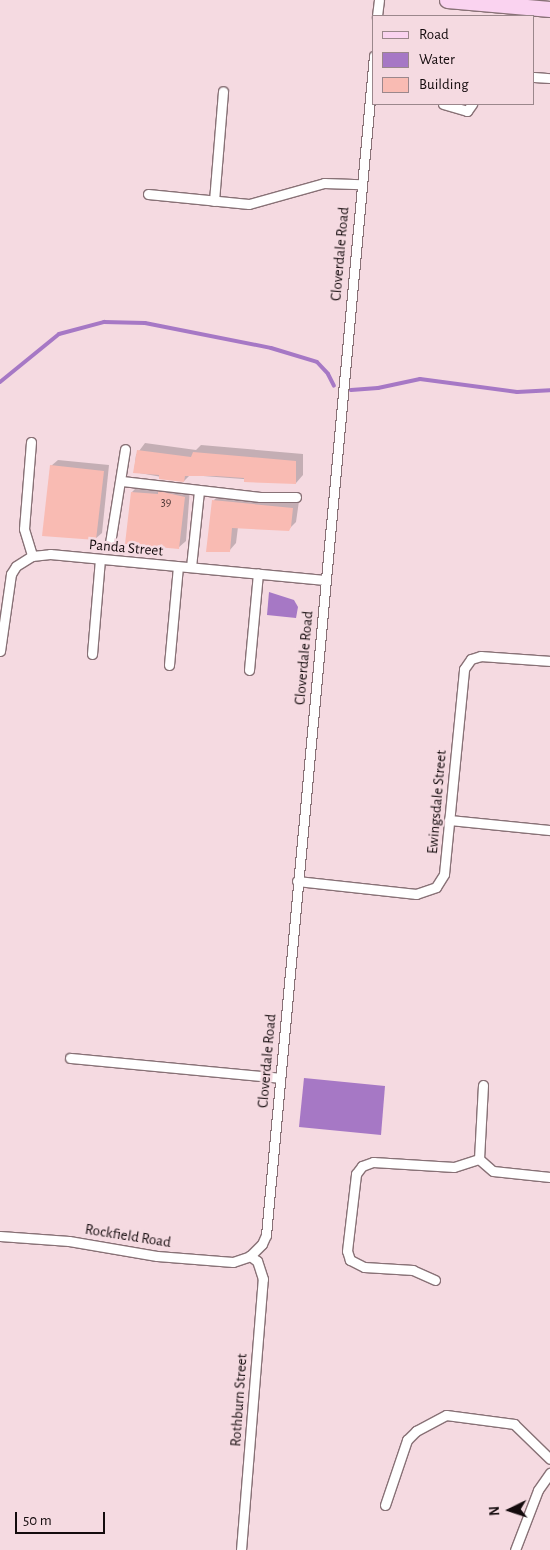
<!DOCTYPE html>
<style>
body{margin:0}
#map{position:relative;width:550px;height:1550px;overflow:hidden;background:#f5dae1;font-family:"Alegreya Sans",sans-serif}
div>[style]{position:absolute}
.water>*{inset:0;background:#a678c5}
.shadow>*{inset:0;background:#0003}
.stream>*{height:4px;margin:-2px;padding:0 2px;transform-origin:2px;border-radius:2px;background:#a678c5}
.building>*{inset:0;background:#f9bbb3}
.roads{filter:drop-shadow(1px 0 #887176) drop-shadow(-1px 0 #887176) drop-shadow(0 1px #887176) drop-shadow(0 -1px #887176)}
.minor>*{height:9px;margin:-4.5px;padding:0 4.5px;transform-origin:4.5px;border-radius:4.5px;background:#fff}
.primary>*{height:15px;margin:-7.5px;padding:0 7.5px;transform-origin:7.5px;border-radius:7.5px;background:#fad3f0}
span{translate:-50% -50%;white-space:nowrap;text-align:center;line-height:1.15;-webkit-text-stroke:5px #f5dae1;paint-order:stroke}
.number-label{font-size:12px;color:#4d3736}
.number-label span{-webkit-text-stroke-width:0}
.street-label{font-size:15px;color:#140b0d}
.legend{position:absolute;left:372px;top:15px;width:162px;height:90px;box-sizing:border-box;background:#f5dae1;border:1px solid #9b878c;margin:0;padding:6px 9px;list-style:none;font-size:15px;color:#140b0d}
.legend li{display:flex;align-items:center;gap:10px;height:25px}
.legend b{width:25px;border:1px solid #9b878c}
.north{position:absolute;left:485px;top:1485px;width:50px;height:50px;-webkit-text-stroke:4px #f5dae1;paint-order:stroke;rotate:266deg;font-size:14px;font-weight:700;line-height:20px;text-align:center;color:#140b0d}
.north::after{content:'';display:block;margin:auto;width:18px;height:22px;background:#140b0d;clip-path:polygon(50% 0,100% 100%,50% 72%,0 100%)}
.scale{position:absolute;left:15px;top:1512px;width:90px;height:22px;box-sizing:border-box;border:2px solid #140b0d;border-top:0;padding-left:6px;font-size:15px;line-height:18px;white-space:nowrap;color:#140b0d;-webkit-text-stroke:4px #f5dae1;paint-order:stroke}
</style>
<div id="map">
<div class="water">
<i style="clip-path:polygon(269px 592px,294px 600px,298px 607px,296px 618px,267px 615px)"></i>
<i style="clip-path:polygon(304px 1078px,385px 1086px,381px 1135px,299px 1127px)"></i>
</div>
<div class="shadow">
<i style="clip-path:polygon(145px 443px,196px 450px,201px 445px,303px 454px,303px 475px,296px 483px,190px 475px,184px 481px,134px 472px,136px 455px)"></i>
<i style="clip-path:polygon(58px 460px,109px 465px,102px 533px,95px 539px,51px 466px)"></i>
<i style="clip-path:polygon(139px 485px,190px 488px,186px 541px,178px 548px,132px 492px)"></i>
<i style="clip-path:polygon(221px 493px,299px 501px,296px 522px,288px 530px,238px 527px,236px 543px,229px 551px,214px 500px)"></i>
</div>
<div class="stream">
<i style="left:0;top:382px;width:76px;rotate:-39.1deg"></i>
<i style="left:59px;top:334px;width:47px;rotate:-14.9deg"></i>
<i style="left:104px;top:322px;width:41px;rotate:1.4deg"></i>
<i style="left:145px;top:323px;width:128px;rotate:11.2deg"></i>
<i style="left:271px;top:348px;width:48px;rotate:16.9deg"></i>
<i style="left:317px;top:362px;width:16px;rotate:47deg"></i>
<i style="left:328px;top:374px;width:13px;rotate:63deg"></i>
<i style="left:351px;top:390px;width:27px;rotate:-4deg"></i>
<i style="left:378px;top:388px;width:43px;rotate:-12.1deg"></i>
<i style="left:420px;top:379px;width:98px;rotate:7.6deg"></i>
<i style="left:517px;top:392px;width:33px;rotate:-3deg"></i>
</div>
<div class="building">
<i style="clip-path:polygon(137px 450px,191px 457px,193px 452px,296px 461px,296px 484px,244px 482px,244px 478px,216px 476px,185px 476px,184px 482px,159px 479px,159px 475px,133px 473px)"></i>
<i style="clip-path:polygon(50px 465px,104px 471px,96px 540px,42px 536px)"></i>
<i style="clip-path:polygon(158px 491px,185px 497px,179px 549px,125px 544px,131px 492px,158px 494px)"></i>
<i style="clip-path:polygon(212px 500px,293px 508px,291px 527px,289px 531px,232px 528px,230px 552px,206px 552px)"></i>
</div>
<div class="roads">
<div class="minor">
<i style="left:377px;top:16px;width:16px;rotate:-83deg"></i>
<i style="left:534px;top:77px;width:16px;rotate:4deg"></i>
<i style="left:443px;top:104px;width:25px;rotate:16deg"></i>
<i style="left:467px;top:111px;width:9px;rotate:-54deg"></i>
<i style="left:148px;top:194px;width:101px;rotate:5.7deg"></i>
<i style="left:249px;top:204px;width:78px;rotate:-15.6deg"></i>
<i style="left:324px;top:183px;width:37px;rotate:2deg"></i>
<i style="left:214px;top:201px;width:110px;rotate:-85.3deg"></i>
<i style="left:31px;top:442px;width:87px;rotate:94.6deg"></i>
<i style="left:24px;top:529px;width:28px;rotate:73deg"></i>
<i style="left:122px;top:481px;width:139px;rotate:6.6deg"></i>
<i style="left:260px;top:497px;width:36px"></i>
<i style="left:110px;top:543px;width:95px;rotate:-80.9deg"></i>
<i style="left:191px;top:567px;width:76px;rotate:-84deg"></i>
<i style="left:0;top:651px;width:78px;rotate:-81.9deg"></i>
<i style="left:11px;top:574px;width:9px;rotate:-58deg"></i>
<i style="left:16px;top:566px;width:19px;rotate:-32deg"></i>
<i style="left:32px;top:556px;width:18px;rotate:-6deg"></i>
<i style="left:50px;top:554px;width:276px;rotate:5.4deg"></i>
<i style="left:92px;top:654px;width:95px;rotate:-85.2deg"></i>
<i style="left:169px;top:665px;width:99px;rotate:-84.8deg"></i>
<i style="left:249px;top:670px;width:97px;rotate:-84.7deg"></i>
<i style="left:449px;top:820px;width:101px;rotate:5.7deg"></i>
<i style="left:297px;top:881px;width:120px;rotate:6.2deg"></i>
<i style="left:416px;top:894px;width:21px;rotate:-19deg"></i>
<i style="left:436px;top:887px;width:15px;rotate:-58deg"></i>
<i style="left:444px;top:874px;width:206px;rotate:-84.4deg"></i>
<i style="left:464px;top:669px;width:12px;rotate:-55deg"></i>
<i style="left:471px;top:659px;width:10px;rotate:-17deg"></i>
<i style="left:481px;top:656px;width:69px;rotate:4.1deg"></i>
<i style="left:70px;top:1058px;width:211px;rotate:5.4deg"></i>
<i style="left:479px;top:1159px;width:18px;rotate:41deg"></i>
<i style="left:493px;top:1171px;width:57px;rotate:6deg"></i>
<i style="left:479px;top:1159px;width:74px;rotate:-86.9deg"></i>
<i style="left:0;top:1236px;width:69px;rotate:4.1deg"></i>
<i style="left:69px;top:1241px;width:89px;rotate:9.7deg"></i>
<i style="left:157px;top:1256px;width:76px;rotate:4.5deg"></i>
<i style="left:233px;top:1262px;width:18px;rotate:-19deg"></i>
<i style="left:250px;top:1256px;width:17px;rotate:-45deg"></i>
<i style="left:262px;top:1244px;width:10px;rotate:-66deg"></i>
<i style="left:266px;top:1235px;width:1184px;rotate:-84.77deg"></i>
<i style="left:435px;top:1280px;width:24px;rotate:-156deg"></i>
<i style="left:413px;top:1270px;width:49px;rotate:-176.5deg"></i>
<i style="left:364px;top:1267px;width:16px;rotate:-153deg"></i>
<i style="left:350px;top:1260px;width:9px;rotate:-108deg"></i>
<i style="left:347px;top:1251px;width:78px;rotate:-83.3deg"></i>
<i style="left:356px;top:1174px;width:10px;rotate:-53deg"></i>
<i style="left:362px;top:1166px;width:12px;rotate:-20deg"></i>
<i style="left:373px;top:1162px;width:81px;rotate:3.5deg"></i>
<i style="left:454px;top:1167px;width:26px;rotate:-18deg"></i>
<i style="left:385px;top:1505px;width:69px;rotate:-71.3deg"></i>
<i style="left:407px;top:1440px;width:13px;rotate:-45deg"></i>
<i style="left:416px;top:1431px;width:34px;rotate:-28deg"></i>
<i style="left:446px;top:1415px;width:69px;rotate:7.5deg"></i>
<i style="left:514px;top:1424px;width:50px;rotate:44.2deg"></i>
<i style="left:241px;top:1550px;width:272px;rotate:-85.4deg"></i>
<i style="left:263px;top:1279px;width:19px;rotate:-108deg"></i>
<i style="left:257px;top:1261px;width:9px;rotate:-144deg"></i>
<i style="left:515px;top:1550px;width:64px;rotate:-69deg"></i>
<i style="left:538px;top:1490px;width:21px;rotate:-55deg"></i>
</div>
<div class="primary">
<i style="left:447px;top:0;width:103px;rotate:5deg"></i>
</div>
</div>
<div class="number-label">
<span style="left:166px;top:503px">39</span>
</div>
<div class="street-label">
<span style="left:340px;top:254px;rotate:-85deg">Cloverdale Road</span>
<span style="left:126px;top:548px;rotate:5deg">Panda Street</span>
<span style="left:304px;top:658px;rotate:-85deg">Cloverdale Road</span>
<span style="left:437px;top:802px;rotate:-85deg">Ewingsdale Street</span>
<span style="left:267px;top:1061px;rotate:-85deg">Cloverdale Road</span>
<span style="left:128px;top:1236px;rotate:9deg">Rockfield Road</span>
<span style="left:239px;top:1400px;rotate:-86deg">Rothburn Street</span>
</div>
<ul class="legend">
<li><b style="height:6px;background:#fad3f0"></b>Road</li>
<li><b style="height:14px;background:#a678c5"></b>Water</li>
<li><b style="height:14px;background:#f9bbb3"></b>Building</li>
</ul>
<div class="north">N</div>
<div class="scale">50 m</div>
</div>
